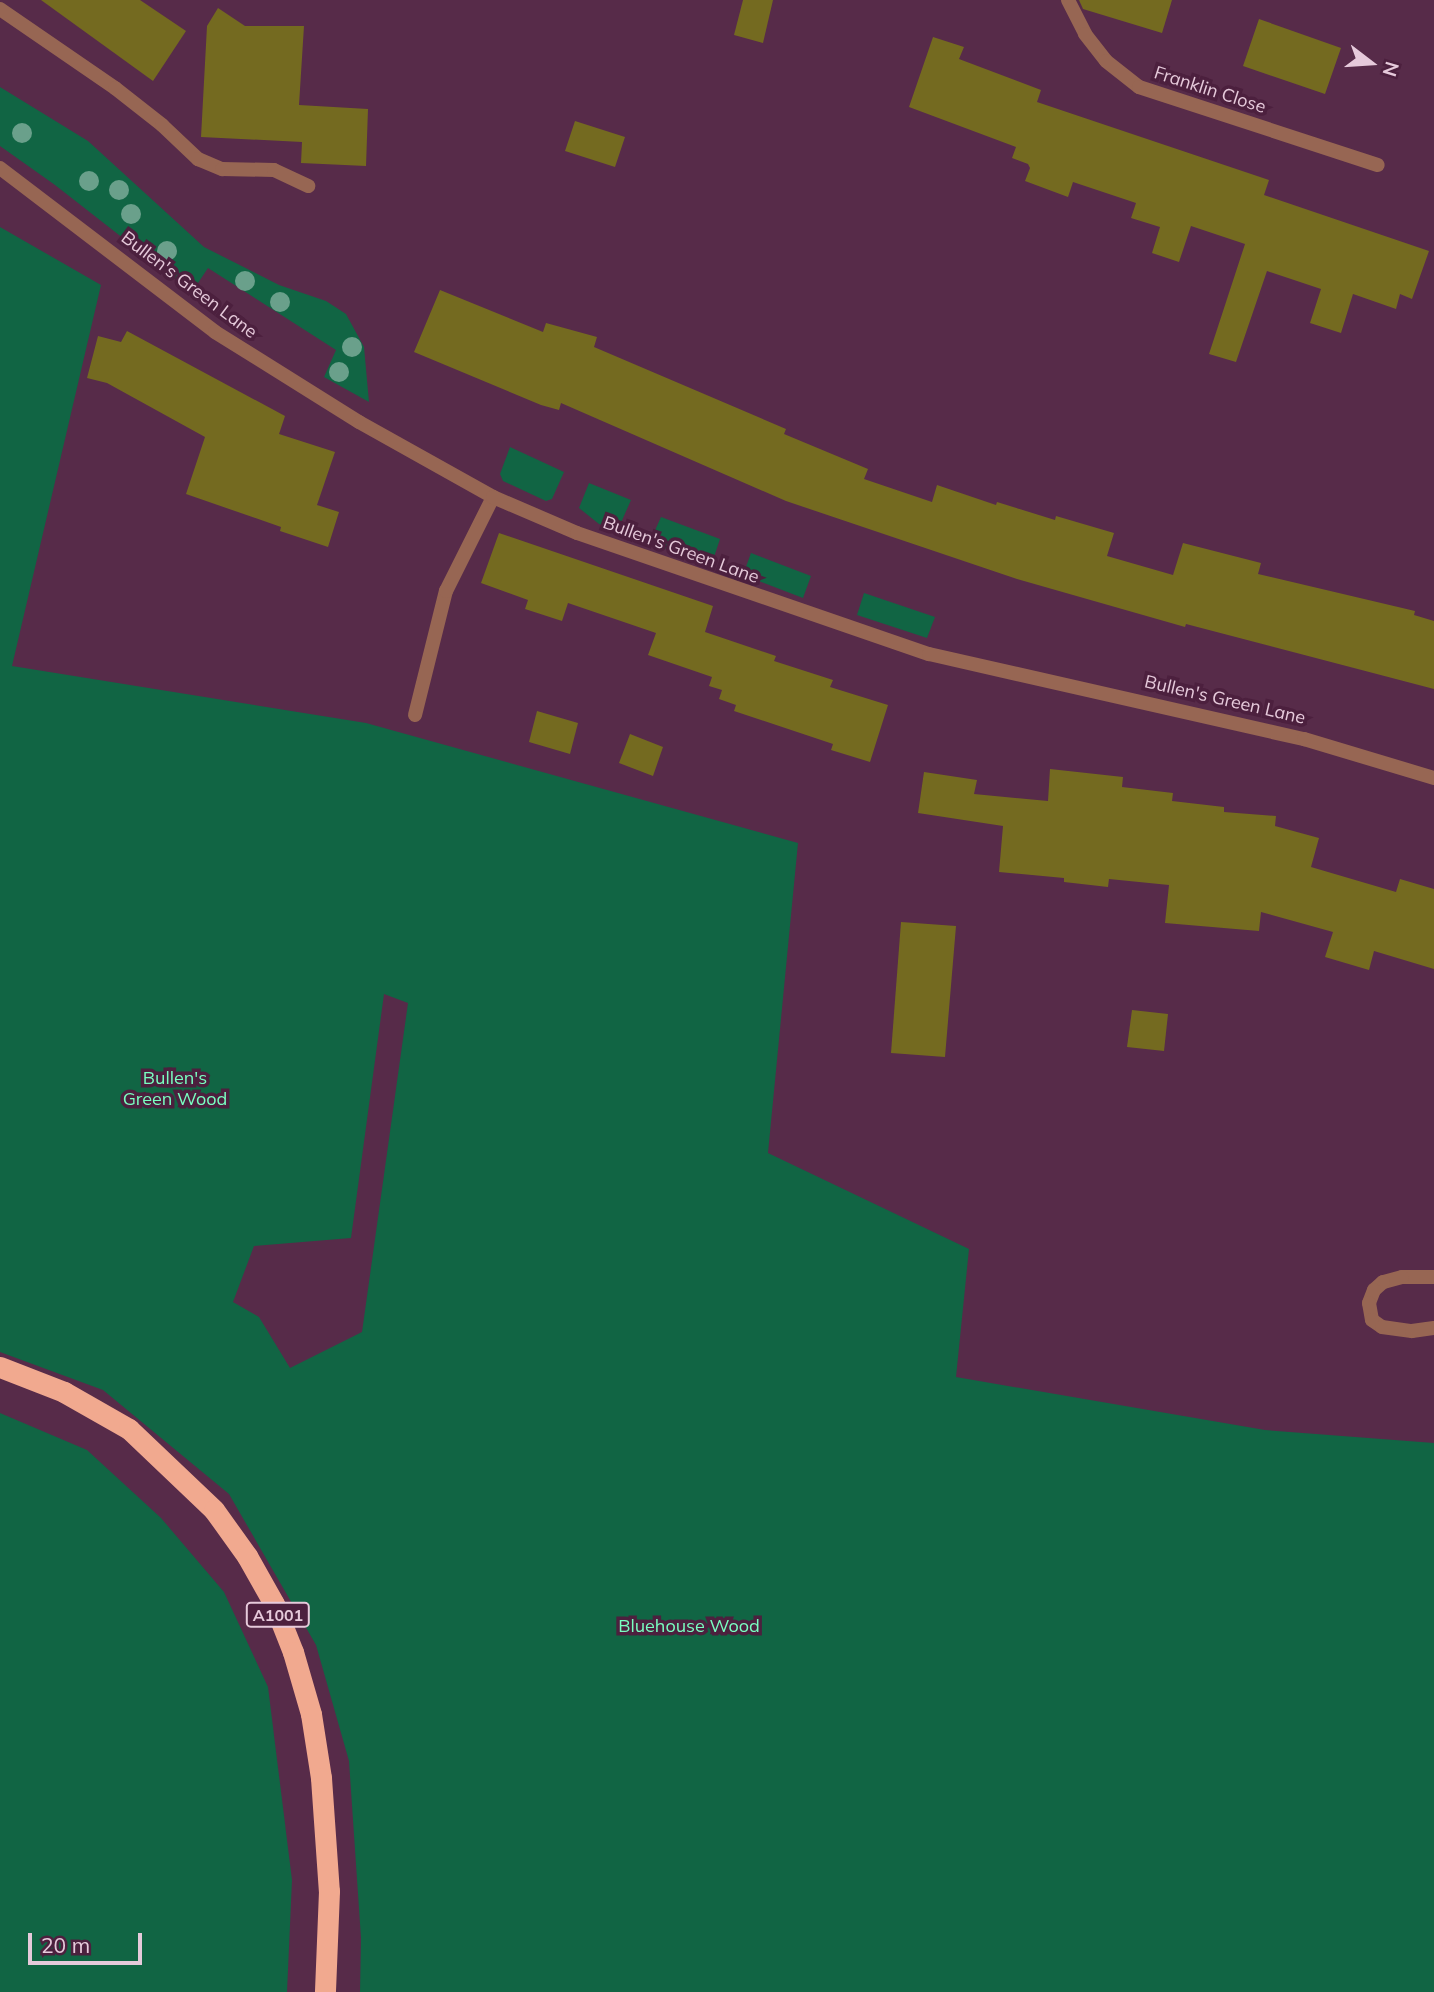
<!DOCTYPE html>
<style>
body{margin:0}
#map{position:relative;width:1434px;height:1992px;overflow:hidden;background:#572b49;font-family:Mulish,sans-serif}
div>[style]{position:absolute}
.green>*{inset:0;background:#116544}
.building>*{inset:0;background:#746a20}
.service>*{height:14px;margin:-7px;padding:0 7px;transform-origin:7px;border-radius:7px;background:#976653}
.minor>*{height:14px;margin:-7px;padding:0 7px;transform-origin:7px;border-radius:7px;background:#976653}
.motorway>*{height:21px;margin:-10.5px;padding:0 10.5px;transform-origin:10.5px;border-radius:10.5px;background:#f1a98f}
.trees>*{width:20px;height:20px;margin:-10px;border-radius:50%;background:#6aa08b}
span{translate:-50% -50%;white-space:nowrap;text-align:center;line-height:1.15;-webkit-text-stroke:7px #4c203e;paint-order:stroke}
.shield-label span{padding:2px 5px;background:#4c203e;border:2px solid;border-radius:5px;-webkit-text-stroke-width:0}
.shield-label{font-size:16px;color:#e6cadb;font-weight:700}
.street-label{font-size:18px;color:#e6cadb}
.park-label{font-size:18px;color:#79ffc1}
.north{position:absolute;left:1336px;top:28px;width:70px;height:70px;-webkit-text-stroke:5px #4c203e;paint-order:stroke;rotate:107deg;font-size:19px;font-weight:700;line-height:28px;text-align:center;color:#e6cadb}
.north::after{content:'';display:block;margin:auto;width:24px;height:32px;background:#e6cadb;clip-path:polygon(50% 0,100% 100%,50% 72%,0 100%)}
.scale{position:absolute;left:28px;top:1933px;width:114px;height:32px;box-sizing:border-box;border:4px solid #e6cadb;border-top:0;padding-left:9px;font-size:21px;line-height:24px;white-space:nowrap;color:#e6cadb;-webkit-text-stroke:5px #4c203e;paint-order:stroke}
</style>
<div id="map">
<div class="green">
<i style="clip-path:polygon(0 87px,88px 141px,204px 247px,279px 285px,326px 301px,346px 314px,364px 347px,369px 402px,324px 377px,336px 350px,208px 268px,192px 292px,55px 185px,0 146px)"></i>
<i style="clip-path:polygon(evenodd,0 227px,101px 285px,12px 666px,366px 723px,798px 843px,768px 1153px,969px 1249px,956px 1377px,1265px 1430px,1434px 1443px,1434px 1992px,360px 1992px,361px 1938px,349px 1761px,316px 1645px,229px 1494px,103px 1390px,0 1352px,0 227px,384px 994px,408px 1003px,362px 1332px,290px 1368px,259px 1317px,233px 1302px,254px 1246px,351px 1238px,384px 994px)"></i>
<i style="clip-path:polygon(510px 447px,564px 472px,552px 499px,546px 501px,503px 481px,500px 474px)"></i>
<i style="clip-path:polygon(589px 483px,631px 500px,620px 525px,610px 528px,599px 524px,579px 508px)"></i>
<i style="clip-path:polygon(661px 517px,720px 539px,713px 560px,707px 564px,659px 546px,652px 537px)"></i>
<i style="clip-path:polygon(751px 553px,811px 576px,803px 598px,743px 575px)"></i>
<i style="clip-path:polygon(864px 593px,935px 617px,927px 638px,857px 615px)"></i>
<i style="clip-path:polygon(0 1413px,87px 1450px,161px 1518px,224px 1592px,268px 1687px,292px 1880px,287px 1992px,0 1992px)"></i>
</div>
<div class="building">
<i style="clip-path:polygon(41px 0,140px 0,186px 31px,153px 81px)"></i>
<i style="clip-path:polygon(743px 0,773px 0,763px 43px,734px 35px)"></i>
<i style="clip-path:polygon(1079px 0,1172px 0,1162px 33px,1083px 9px)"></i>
<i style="clip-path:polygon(218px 8px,245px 26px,304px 26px,299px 105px,368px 109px,366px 166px,301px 163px,302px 142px,201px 137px,207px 26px)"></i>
<i style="clip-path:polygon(1259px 19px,1341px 48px,1325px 94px,1243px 66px)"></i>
<i style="clip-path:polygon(933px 37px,964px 47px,959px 59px,1041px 90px,1037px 102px,1269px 180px,1264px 195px,1429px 251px,1412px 299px,1400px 294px,1396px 309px,1353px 294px,1341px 333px,1310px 323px,1321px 289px,1267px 271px,1236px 362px,1209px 354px,1245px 244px,1191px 226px,1179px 262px,1152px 253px,1160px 227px,1131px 218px,1136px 203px,1073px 182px,1068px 197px,1025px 181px,1030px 168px,1028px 164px,1012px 158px,1016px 147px,909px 107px)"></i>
<i style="clip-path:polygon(575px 121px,625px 137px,615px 167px,565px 151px)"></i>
<i style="clip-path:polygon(440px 290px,543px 332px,546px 323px,597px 337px,594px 347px,786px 429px,784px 434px,868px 469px,864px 479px,932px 502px,937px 485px,996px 505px,997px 502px,1055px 520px,1056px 516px,1114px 533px,1107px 556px,1173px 575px,1183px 543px,1261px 563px,1258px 574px,1415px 611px,1414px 615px,1434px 621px,1434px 689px,1186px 624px,1185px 627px,1017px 579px,786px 501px,561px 403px,559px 410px,541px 405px,414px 352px)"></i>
<i style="clip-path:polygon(127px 331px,285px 416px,279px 434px,335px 452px,317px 505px,339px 512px,328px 547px,280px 531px,281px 527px,186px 494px,205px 437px,107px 383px,87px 378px,98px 336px,121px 342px)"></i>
<i style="clip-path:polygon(499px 533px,713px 606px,705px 632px,776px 656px,774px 661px,833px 680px,830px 687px,888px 705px,870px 762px,831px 750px,833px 744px,734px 711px,736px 705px,719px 699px,722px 690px,709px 686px,712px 677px,648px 655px,656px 633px,568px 603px,562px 621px,525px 609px,528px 600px,481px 583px)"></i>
<i style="clip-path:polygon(537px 711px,578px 723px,570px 754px,529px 742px)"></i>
<i style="clip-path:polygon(630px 734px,663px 747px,653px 776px,619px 763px)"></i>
<i style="clip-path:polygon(1050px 769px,1123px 777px,1122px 787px,1173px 793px,1172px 801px,1224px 807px,1224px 812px,1276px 816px,1275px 826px,1319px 838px,1311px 867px,1396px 892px,1400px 879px,1434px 889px,1434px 969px,1374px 951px,1369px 970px,1325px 957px,1333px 932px,1261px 912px,1259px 931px,1165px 923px,1169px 885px,1109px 879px,1108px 887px,1064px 882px,1064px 878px,999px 872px,1003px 826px,918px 813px,924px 772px,977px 780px,974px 794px,1048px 801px)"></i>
<i style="clip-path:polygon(901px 922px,956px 926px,945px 1057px,891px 1053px)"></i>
<i style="clip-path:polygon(1132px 1010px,1168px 1014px,1164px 1051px,1127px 1047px)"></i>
</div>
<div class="service">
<i style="left:0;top:9px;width:140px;rotate:34.5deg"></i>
<i style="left:115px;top:88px;width:60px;rotate:38.2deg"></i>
<i style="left:162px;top:125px;width:50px;rotate:43.4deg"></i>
<i style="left:198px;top:159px;width:26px;rotate:23deg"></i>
<i style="left:222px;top:169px;width:52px;rotate:1.1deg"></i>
<i style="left:274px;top:170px;width:38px;rotate:25deg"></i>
<i style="left:415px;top:715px;width:128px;rotate:-76deg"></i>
<i style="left:446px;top:591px;width:105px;rotate:-63.4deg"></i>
<i style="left:1434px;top:1277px;width:32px;rotate:180deg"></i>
<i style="left:1402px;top:1277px;width:20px;rotate:165deg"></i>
<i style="left:1383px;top:1282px;width:12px;rotate:138deg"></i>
<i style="left:1374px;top:1290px;width:14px;rotate:111deg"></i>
<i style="left:1369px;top:1303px;width:17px;rotate:80deg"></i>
<i style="left:1372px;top:1320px;width:12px;rotate:35deg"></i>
<i style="left:1382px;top:1327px;width:30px;rotate:8deg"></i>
<i style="left:1412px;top:1331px;width:22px;rotate:-8deg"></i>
</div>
<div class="minor">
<i style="left:1068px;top:0;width:38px;rotate:63deg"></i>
<i style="left:1085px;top:34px;width:34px;rotate:52deg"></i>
<i style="left:1106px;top:61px;width:42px;rotate:38.2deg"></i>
<i style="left:1139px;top:87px;width:251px;rotate:18.1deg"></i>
<i style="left:0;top:168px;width:270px;rotate:37.3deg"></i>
<i style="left:215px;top:332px;width:170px;rotate:32deg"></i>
<i style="left:359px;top:422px;width:154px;rotate:29.2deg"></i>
<i style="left:493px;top:497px;width:91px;rotate:23.2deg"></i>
<i style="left:577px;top:533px;width:372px;rotate:19deg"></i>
<i style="left:929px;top:654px;width:385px;rotate:12.8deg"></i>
<i style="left:1304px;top:739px;width:136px;rotate:16.7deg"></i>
</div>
<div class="motorway">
<i style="left:0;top:1367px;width:69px;rotate:21.3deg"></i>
<i style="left:64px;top:1392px;width:75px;rotate:29.6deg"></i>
<i style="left:129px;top:1429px;width:117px;rotate:43.6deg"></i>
<i style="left:214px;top:1510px;width:57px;rotate:54.3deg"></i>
<i style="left:247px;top:1556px;width:55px;rotate:60.6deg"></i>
<i style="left:274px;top:1604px;width:52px;rotate:68.4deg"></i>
<i style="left:293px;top:1652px;width:65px;rotate:73.8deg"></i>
<i style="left:311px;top:1714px;width:65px;rotate:81.1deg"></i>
<i style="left:321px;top:1778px;width:113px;rotate:86deg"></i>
<i style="left:329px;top:1891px;width:101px;rotate:92.3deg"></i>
</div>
<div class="trees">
<i style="left:22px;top:133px"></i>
<i style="left:89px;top:181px"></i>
<i style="left:119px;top:190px"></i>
<i style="left:131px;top:214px"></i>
<i style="left:167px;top:251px"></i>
<i style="left:245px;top:281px"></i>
<i style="left:280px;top:302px"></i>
<i style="left:352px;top:347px"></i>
<i style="left:339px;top:372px"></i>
</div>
<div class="shield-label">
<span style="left:278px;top:1615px">A1001</span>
</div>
<div class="street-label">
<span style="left:1210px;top:90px;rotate:18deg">Franklin Close</span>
<span style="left:189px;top:285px;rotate:37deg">Bullen's Green Lane</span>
<span style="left:681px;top:550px;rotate:20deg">Bullen's Green Lane</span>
<span style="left:1225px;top:700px;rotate:13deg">Bullen's Green Lane</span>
</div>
<div class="park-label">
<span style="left:175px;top:1089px">Bullen's<br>Green Wood</span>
<span style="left:689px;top:1626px">Bluehouse Wood</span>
</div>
<div class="north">N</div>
<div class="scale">20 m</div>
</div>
